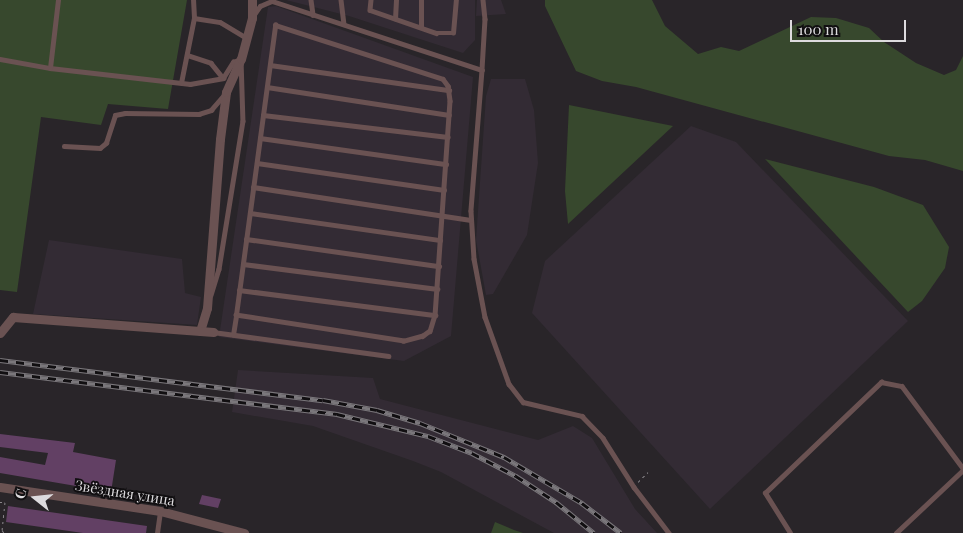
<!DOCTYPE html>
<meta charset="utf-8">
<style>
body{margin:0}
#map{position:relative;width:963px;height:533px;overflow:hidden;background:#292529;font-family:"Playfair Display",serif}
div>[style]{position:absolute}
.built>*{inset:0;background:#332b34}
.green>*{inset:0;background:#37482d}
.building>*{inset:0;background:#624064}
.path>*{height:1px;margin-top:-0.5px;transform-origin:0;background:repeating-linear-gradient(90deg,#89868a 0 2.5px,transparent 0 6.5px)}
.service>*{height:4.5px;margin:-2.25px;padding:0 2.25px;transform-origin:2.25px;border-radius:2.25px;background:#6a5252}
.minor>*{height:9px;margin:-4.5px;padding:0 4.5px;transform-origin:4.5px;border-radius:4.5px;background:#6a5252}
.rail>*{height:4.5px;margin-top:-2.25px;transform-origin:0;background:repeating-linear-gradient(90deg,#110f11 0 8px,#7a777b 0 16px);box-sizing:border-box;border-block:1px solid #7a777b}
span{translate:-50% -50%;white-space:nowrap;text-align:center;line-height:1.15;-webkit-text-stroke:4px #110f11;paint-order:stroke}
.street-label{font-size:14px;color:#dddbde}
.north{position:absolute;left:10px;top:473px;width:50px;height:50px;-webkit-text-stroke:4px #110f11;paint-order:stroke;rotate:286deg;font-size:14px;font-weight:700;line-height:20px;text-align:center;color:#dddbde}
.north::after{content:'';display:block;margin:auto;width:18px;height:22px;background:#dddbde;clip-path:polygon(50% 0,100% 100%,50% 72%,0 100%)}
.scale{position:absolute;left:790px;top:20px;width:116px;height:22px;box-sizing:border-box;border:2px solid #dddbde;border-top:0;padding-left:6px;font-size:15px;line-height:18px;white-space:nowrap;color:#dddbde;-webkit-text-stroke:4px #110f11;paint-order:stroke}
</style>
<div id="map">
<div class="built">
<i style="clip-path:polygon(286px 0,475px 0,475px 40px,463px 53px,349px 16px)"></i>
<i style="clip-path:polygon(477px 0,501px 0,506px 14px,476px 16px)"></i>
<i style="clip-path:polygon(276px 6px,473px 77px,451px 336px,404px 361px,219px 337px,268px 7px)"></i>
<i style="clip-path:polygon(491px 79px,525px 79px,534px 110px,538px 163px,527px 235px,493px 294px,486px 295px,476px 240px,486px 96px)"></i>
<i style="clip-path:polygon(691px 126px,736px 142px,908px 321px,710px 509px,532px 313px,545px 261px)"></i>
<i style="clip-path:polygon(49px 240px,182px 259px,185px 293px,201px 297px,197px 325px,33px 314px)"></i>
<i style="clip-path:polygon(238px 370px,373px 378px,380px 399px,538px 440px,573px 426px,592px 438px,635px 509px,657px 533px,554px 533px,441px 472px,413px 461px,313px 426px,232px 412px)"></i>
</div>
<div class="green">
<i style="clip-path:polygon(0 0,187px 0,168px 109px,108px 104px,101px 125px,41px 117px,17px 292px,0 290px)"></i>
<i style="clip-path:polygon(545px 0,652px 0,665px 26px,698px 54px,721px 47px,739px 51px,811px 17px,836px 18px,869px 28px,884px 42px,916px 63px,944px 75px,956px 70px,963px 56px,963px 171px,925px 160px,889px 156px,636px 87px,602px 81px,576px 71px,545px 6px)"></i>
<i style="clip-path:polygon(569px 105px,673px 126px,568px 224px,565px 191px)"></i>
<i style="clip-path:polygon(765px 159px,874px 187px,923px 205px,949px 247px,945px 268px,922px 301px,908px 312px)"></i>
<i style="clip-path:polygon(495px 522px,514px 530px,523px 533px,491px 533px)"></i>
</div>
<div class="building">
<i style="clip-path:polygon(0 434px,75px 443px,73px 452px,116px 460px,111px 492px,0 473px,0 457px,45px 465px,48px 453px,0 447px)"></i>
<i style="clip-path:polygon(202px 495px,221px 499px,218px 508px,199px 504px)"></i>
<i style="clip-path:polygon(8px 506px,147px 526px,146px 533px,83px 533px,6px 522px)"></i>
</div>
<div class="path">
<i style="left:638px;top:482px;width:14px;rotate:-45deg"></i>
<i style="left:0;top:502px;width:5px"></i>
<i style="left:5px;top:502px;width:28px;rotate:96deg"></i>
<i style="left:2px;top:530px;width:4px;rotate:56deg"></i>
</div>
<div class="service">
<i style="left:311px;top:0;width:15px;rotate:82deg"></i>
<i style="left:341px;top:0;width:24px;rotate:83deg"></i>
<i style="left:371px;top:0;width:10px;rotate:96deg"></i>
<i style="left:370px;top:10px;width:70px;rotate:19.2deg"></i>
<i style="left:436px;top:33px;width:17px"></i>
<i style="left:453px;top:33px;width:33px;rotate:-85deg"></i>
<i style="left:483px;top:0;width:19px;rotate:84deg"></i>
<i style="left:485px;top:19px;width:51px;rotate:93.4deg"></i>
<i style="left:482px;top:70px;width:141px;rotate:94.5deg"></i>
<i style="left:471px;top:211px;width:48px;rotate:86.4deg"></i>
<i style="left:474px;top:259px;width:59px;rotate:79.3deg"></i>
<i style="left:485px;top:317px;width:71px;rotate:70.3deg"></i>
<i style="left:509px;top:384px;width:23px;rotate:52deg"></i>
<i style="left:523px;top:402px;width:61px;rotate:13.3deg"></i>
<i style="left:582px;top:416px;width:30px;rotate:46deg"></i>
<i style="left:603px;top:438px;width:58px;rotate:57.7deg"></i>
<i style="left:634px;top:487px;width:58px;rotate:52.7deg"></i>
<i style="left:253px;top:16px;width:12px;rotate:-55deg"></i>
<i style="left:260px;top:6px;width:13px;rotate:-23deg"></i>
<i style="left:272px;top:1px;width:221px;rotate:18.2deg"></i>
<i style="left:194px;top:18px;width:26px;rotate:9deg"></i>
<i style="left:220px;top:22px;width:31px;rotate:31deg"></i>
<i style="left:395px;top:19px;width:19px;rotate:-87deg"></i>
<i style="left:421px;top:27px;width:27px;rotate:-90deg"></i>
<i style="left:187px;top:55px;width:25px;rotate:18deg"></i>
<i style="left:211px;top:63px;width:19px;rotate:51deg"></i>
<i style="left:0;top:59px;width:51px;rotate:10.2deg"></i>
<i style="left:50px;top:68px;width:141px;rotate:6.5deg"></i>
<i style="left:190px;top:84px;width:34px;rotate:-10deg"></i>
<i style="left:223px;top:78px;width:19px;rotate:-58deg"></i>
<i style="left:233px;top:62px;width:9px;rotate:-21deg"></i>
<i style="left:241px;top:59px;width:62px;rotate:88.2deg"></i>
<i style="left:243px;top:121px;width:150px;rotate:99.2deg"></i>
<i style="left:219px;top:269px;width:27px;rotate:107deg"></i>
<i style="left:270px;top:65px;width:181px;rotate:8deg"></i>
<i style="left:50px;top:68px;width:68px;rotate:-83.3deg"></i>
<i style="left:181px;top:83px;width:66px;rotate:-78.7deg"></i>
<i style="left:194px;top:18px;width:18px;rotate:-93deg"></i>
<i style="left:267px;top:87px;width:184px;rotate:8.7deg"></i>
<i style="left:263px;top:115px;width:186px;rotate:6.8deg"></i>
<i style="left:260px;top:138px;width:188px;rotate:8deg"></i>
<i style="left:64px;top:146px;width:36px;rotate:3deg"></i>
<i style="left:100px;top:148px;width:8px;rotate:-40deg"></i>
<i style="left:106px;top:143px;width:29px;rotate:-72deg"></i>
<i style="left:115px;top:115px;width:10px;rotate:-11deg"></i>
<i style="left:125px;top:113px;width:74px;rotate:0.8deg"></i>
<i style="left:199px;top:114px;width:13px;rotate:-18deg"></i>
<i style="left:211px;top:110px;width:21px;rotate:-49deg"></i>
<i style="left:257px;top:163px;width:189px;rotate:8.2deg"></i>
<i style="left:253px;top:187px;width:220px;rotate:8.6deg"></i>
<i style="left:250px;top:213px;width:192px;rotate:8.1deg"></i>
<i style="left:246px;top:239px;width:195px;rotate:8deg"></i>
<i style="left:243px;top:264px;width:196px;rotate:7.3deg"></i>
<i style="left:239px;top:290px;width:198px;rotate:7.3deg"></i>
<i style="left:213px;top:332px;width:177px;rotate:7.8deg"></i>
<i style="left:233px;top:335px;width:20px;rotate:-81deg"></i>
<i style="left:236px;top:315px;width:293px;rotate:-82.3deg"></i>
<i style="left:275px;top:25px;width:176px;rotate:17.8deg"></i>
<i style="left:443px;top:79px;width:9px;rotate:54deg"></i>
<i style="left:448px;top:86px;width:15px;rotate:82deg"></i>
<i style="left:450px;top:101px;width:215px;rotate:94deg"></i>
<i style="left:435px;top:315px;width:17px;rotate:107deg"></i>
<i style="left:430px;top:331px;width:9px;rotate:144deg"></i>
<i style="left:423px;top:336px;width:20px;rotate:165deg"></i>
<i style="left:404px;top:341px;width:170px;rotate:-171.2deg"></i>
<i style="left:157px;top:533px;width:22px;rotate:-82deg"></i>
<i style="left:790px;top:533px;width:47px;rotate:-122deg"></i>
<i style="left:765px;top:493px;width:161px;rotate:-43.7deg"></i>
<i style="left:881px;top:382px;width:21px;rotate:11deg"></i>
<i style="left:902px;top:386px;width:102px;rotate:53.4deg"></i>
<i style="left:896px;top:533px;width:92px;rotate:-43.2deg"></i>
</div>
<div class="minor">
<i style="left:200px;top:331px;width:24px;rotate:-73deg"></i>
<i style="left:207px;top:308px;width:169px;rotate:-85.6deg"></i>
<i style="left:220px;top:139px;width:47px;rotate:-82.7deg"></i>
<i style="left:226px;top:92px;width:36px;rotate:-66deg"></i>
<i style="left:241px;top:59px;width:42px;rotate:-75deg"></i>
<i style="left:252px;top:18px;width:18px;rotate:-90deg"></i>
<i style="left:0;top:333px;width:21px;rotate:-51deg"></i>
<i style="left:13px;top:317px;width:201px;rotate:4.3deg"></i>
<i style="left:0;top:487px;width:162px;rotate:8.5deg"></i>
<i style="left:160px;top:511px;width:87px;rotate:14.7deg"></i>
</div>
<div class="rail">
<i style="left:0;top:360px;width:325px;rotate:7.1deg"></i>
<i style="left:323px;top:400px;width:55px;rotate:10.5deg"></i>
<i style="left:377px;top:410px;width:45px;rotate:16.8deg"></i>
<i style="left:420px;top:423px;width:91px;rotate:22deg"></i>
<i style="left:504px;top:457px;width:91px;rotate:30.5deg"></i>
<i style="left:582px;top:503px;width:49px;rotate:37.6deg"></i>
<i style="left:0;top:372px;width:340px;rotate:7.1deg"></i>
<i style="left:337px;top:414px;width:94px;rotate:13.6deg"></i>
<i style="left:428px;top:436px;width:47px;rotate:21.1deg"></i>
<i style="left:472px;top:453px;width:50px;rotate:27.6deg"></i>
<i style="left:516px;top:476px;width:48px;rotate:33deg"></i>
<i style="left:556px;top:502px;width:49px;rotate:39.2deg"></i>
</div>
<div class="street-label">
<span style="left:125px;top:493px;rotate:9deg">Звёздная улица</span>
</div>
<div class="north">С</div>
<div class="scale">100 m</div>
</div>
